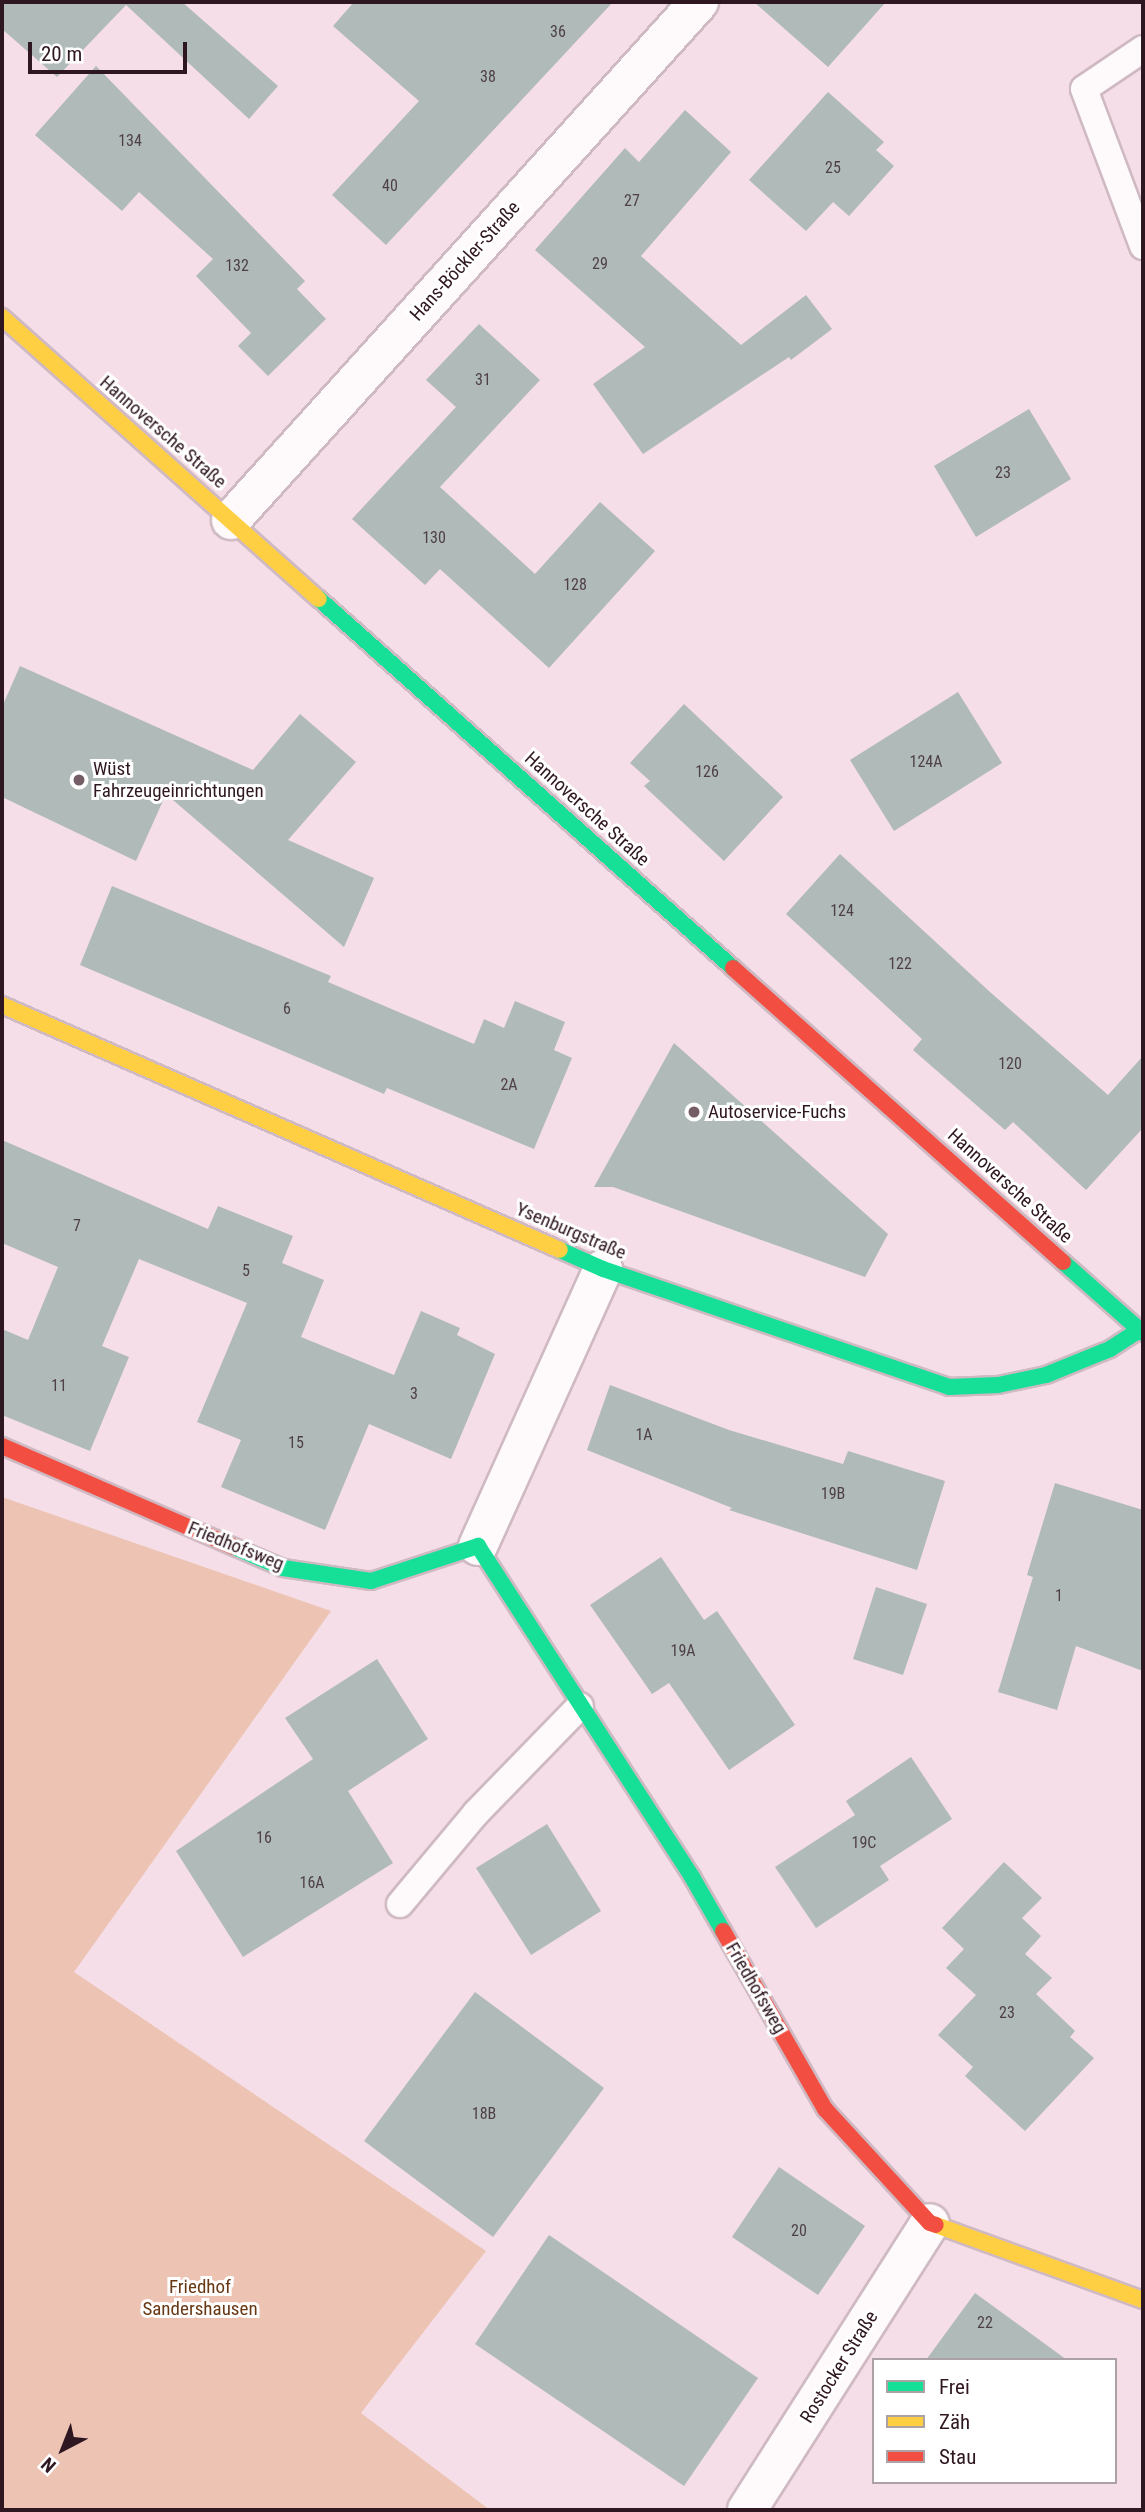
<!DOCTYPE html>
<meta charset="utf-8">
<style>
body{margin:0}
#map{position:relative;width:1145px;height:2512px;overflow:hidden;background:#f5dee7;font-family:"Roboto Condensed",sans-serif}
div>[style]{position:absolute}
.green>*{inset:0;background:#edc4b4}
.building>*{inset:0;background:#afbab9}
.roads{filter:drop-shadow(2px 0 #cfb9c2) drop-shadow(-2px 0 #cfb9c2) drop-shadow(0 2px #cfb9c2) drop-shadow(0 -2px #cfb9c2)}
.lane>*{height:26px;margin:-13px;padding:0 13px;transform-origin:13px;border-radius:13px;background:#fefafb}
.street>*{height:38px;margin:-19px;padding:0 19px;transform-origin:19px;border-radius:19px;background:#fefafb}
.fast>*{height:16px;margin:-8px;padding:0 8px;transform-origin:8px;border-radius:8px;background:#16e098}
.slow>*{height:16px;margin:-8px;padding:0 8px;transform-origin:8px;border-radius:8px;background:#ffcf43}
.jam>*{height:16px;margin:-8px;padding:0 8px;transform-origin:8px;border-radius:8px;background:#f24e42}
.dots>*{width:19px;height:19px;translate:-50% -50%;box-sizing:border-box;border:4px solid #fff;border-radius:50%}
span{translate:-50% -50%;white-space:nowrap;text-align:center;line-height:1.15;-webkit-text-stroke:6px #fff;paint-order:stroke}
.number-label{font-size:16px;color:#4f4047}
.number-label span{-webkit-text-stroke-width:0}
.street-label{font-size:19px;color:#2f1721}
.poi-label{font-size:19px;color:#2f1721}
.left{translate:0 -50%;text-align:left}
.park-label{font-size:19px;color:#683814}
.frame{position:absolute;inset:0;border:4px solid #2f1721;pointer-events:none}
.legend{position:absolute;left:872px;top:2358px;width:245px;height:126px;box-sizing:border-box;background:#fff;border:2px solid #aca2a6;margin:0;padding:9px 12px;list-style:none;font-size:21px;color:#2f1721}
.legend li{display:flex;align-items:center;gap:14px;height:35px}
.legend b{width:35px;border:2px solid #aca2a6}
.north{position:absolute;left:28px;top:2414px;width:70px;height:70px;-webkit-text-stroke:5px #fff;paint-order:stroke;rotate:222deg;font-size:19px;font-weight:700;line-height:28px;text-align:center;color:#2f1721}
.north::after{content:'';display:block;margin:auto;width:24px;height:32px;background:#2f1721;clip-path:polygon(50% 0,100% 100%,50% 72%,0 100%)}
.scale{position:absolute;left:28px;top:42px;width:159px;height:32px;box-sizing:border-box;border:4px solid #2f1721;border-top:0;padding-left:9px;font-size:21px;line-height:24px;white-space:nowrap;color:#2f1721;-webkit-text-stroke:5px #fff;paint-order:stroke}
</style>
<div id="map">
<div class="green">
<i style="clip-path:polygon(2px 1497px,331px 1611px,74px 1972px,486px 2251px,361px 2413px,490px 2510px,2px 2510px)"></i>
</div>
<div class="building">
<i style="clip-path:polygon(2px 2px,182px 2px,278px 86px,249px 119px,126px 5px,57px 77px,2px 29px)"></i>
<i style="clip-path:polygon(354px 2px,613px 2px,386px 245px,332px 195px,419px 101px,333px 26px)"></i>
<i style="clip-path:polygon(754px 2px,886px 2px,828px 67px)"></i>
<i style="clip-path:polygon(96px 66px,305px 281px,297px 289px,326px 319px,268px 376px,238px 346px,251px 333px,196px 276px,213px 259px,139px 192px,122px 211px,35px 135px)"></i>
<i style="clip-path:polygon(828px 92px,884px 142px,876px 150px,894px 166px,849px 216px,833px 202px,806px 231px,749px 180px)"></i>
<i style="clip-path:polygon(685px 110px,731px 152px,641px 256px,741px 345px,806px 295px,832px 329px,791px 360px,789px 357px,643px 454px,593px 384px,645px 347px,535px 250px,625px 148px,639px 162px)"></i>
<i style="clip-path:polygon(479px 324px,540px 380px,440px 487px,535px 574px,600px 502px,655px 551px,549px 668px,440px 569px,425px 585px,352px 519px,456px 407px,426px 380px)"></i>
<i style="clip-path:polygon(1029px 409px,1071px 479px,976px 537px,934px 466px)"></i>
<i style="clip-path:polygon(20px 666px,253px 770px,300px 714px,356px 762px,288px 840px,374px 878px,344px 947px,166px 794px,136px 861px,2px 797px,2px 707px)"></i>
<i style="clip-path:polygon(958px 692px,1002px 763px,894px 831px,850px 760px)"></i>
<i style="clip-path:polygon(684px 704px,783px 797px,724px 861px,644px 786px,650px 781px,630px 763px)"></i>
<i style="clip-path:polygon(840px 854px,990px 992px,1108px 1095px,1143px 1056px,1143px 1128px,1086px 1190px,1013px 1122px,1005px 1130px,913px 1050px,922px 1039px,786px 914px)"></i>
<i style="clip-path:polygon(112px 886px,331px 976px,328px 982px,474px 1044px,484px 1019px,504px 1028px,515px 1001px,565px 1022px,554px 1050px,572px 1058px,534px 1149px,387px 1088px,384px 1094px,80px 965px)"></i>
<i style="clip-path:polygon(674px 1043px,888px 1234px,865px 1277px,613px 1187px,594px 1187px)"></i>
<i style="clip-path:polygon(2px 1140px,208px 1229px,218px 1206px,293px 1236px,282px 1263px,324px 1280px,301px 1337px,394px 1375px,421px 1311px,460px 1328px,457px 1335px,495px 1354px,451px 1459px,369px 1424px,325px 1530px,221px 1487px,241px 1440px,197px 1422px,247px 1303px,139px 1259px,102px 1346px,129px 1357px,90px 1451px,2px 1415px,2px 1329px,28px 1340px,58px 1267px,2px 1243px)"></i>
<i style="clip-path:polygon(610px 1385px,729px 1430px,843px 1464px,848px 1451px,945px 1481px,917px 1570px,729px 1510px,732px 1508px,587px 1450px)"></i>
<i style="clip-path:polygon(1055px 1483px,1143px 1510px,1143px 1671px,1076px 1646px,1057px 1710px,998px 1692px,1033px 1577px,1027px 1575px)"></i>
<i style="clip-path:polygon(661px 1557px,704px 1620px,717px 1611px,795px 1725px,729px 1770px,669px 1683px,652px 1694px,590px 1605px)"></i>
<i style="clip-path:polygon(876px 1587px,927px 1604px,903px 1675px,853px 1659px)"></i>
<i style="clip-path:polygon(377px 1659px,428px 1739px,348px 1791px,393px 1863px,243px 1957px,176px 1851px,313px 1759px,285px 1718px)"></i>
<i style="clip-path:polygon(911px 1757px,952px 1819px,880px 1866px,889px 1880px,816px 1928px,775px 1867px,855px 1815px,846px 1801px)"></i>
<i style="clip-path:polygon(547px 1824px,601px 1911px,531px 1955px,476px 1868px)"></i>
<i style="clip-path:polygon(1004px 1862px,1042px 1898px,1022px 1918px,1041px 1936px,1025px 1954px,1052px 1978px,1036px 1994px,1075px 2031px,1070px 2037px,1094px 2058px,1025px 2131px,965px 2076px,973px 2067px,938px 2035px,976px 1995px,946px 1968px,964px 1949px,942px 1928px)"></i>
<i style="clip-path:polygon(475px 1992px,604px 2088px,493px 2237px,364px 2141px)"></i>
<i style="clip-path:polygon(779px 2167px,865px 2226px,818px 2295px,732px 2237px)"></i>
<i style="clip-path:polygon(549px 2235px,758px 2378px,684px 2486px,475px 2344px)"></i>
<i style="clip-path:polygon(975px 2293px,1067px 2360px,926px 2360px)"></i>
</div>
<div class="roads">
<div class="lane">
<i style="left:1143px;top:49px;width:71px;rotate:145.9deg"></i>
<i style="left:1084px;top:89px;width:168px;rotate:69.4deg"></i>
<i style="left:400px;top:1904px;width:119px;rotate:-50.1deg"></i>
<i style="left:476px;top:1813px;width:149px;rotate:-45.8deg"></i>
</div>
<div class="street">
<i style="left:231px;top:520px;width:698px;rotate:-47.9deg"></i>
<i style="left:478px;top:1546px;width:304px;rotate:-65.7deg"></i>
<i style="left:747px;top:2510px;width:340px;rotate:-57.5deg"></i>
</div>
<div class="fast">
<i style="left:319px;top:599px;width:555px;rotate:41.71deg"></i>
<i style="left:560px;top:1250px;width:47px;rotate:23.8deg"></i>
<i style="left:603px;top:1269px;width:366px;rotate:18.8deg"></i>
<i style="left:949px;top:1387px;width:49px;rotate:-2.3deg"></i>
<i style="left:998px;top:1385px;width:49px;rotate:-11.8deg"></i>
<i style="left:1046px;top:1375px;width:69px;rotate:-22.1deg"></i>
<i style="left:1110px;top:1349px;width:35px;rotate:-33deg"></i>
<i style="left:1063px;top:1262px;width:107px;rotate:41.6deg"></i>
<i style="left:234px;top:1547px;width:53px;rotate:23.2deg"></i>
<i style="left:283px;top:1568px;width:89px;rotate:8.4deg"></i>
<i style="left:371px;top:1581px;width:113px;rotate:-18.1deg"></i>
<i style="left:478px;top:1546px;width:394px;rotate:57.1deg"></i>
<i style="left:692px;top:1877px;width:62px;rotate:60.1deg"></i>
</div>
<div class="slow">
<i style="left:2px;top:317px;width:424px;rotate:41.7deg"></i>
<i style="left:2px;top:1005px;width:609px;rotate:23.7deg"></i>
<i style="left:936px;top:2225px;width:220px;rotate:19.9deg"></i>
</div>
<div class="jam">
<i style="left:733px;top:968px;width:442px;rotate:41.7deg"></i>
<i style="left:2px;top:1446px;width:253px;rotate:23.5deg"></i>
<i style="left:723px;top:1931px;width:205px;rotate:60.2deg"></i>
<i style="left:825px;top:2109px;width:155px;rotate:47.4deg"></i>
<i style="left:930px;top:2223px;width:6px;rotate:18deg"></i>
</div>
</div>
<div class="dots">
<i style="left:79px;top:780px;background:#745d66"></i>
<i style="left:694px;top:1112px;background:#745d66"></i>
</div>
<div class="number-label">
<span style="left:558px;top:32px">36</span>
<span style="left:488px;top:77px">38</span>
<span style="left:130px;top:141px">134</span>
<span style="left:833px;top:168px">25</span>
<span style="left:390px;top:186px">40</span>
<span style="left:632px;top:201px">27</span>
<span style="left:600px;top:264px">29</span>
<span style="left:237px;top:266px">132</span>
<span style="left:483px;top:380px">31</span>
<span style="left:1003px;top:473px">23</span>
<span style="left:434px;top:538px">130</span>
<span style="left:575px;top:585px">128</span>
<span style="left:926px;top:762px">124A</span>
<span style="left:707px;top:772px">126</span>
<span style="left:842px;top:911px">124</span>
<span style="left:900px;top:964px">122</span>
<span style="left:287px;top:1009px">6</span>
<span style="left:1010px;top:1064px">120</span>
<span style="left:509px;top:1085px">2A</span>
<span style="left:77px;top:1226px">7</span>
<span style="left:246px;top:1271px">5</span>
<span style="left:59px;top:1386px">11</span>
<span style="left:414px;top:1394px">3</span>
<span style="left:644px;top:1435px">1A</span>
<span style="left:296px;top:1443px">15</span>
<span style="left:833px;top:1494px">19B</span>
<span style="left:1059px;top:1596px">1</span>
<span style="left:683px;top:1651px">19A</span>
<span style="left:264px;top:1838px">16</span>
<span style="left:864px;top:1843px">19C</span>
<span style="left:312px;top:1883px">16A</span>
<span style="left:1007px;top:2013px">23</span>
<span style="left:484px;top:2114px">18B</span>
<span style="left:799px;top:2231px">20</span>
<span style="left:985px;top:2323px">22</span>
</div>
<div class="street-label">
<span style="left:465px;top:261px;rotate:-48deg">Hans-Böckler-Straße</span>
<span style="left:163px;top:432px;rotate:41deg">Hannoversche Straße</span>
<span style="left:587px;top:809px;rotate:42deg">Hannoversche Straße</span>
<span style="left:1010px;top:1186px;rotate:42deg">Hannoversche Straße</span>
<span style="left:571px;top:1231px;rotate:23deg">Ysenburgstraße</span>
<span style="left:236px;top:1546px;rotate:22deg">Friedhofsweg</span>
<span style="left:756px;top:1988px;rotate:60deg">Friedhofsweg</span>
<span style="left:839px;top:2367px;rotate:-58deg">Rostocker Straße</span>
</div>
<div class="poi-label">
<span class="left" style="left:93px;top:780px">Wüst<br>Fahrzeugeinrichtungen</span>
<span class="left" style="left:708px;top:1112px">Autoservice-Fuchs</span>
</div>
<div class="park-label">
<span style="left:200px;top:2298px">Friedhof<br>Sandershausen</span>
</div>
<div class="frame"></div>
<ul class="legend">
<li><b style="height:9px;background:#16e098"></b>Frei</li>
<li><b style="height:9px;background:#ffcf43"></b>Zäh</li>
<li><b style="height:9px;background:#f24e42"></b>Stau</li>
</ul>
<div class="north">N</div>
<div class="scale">20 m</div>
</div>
